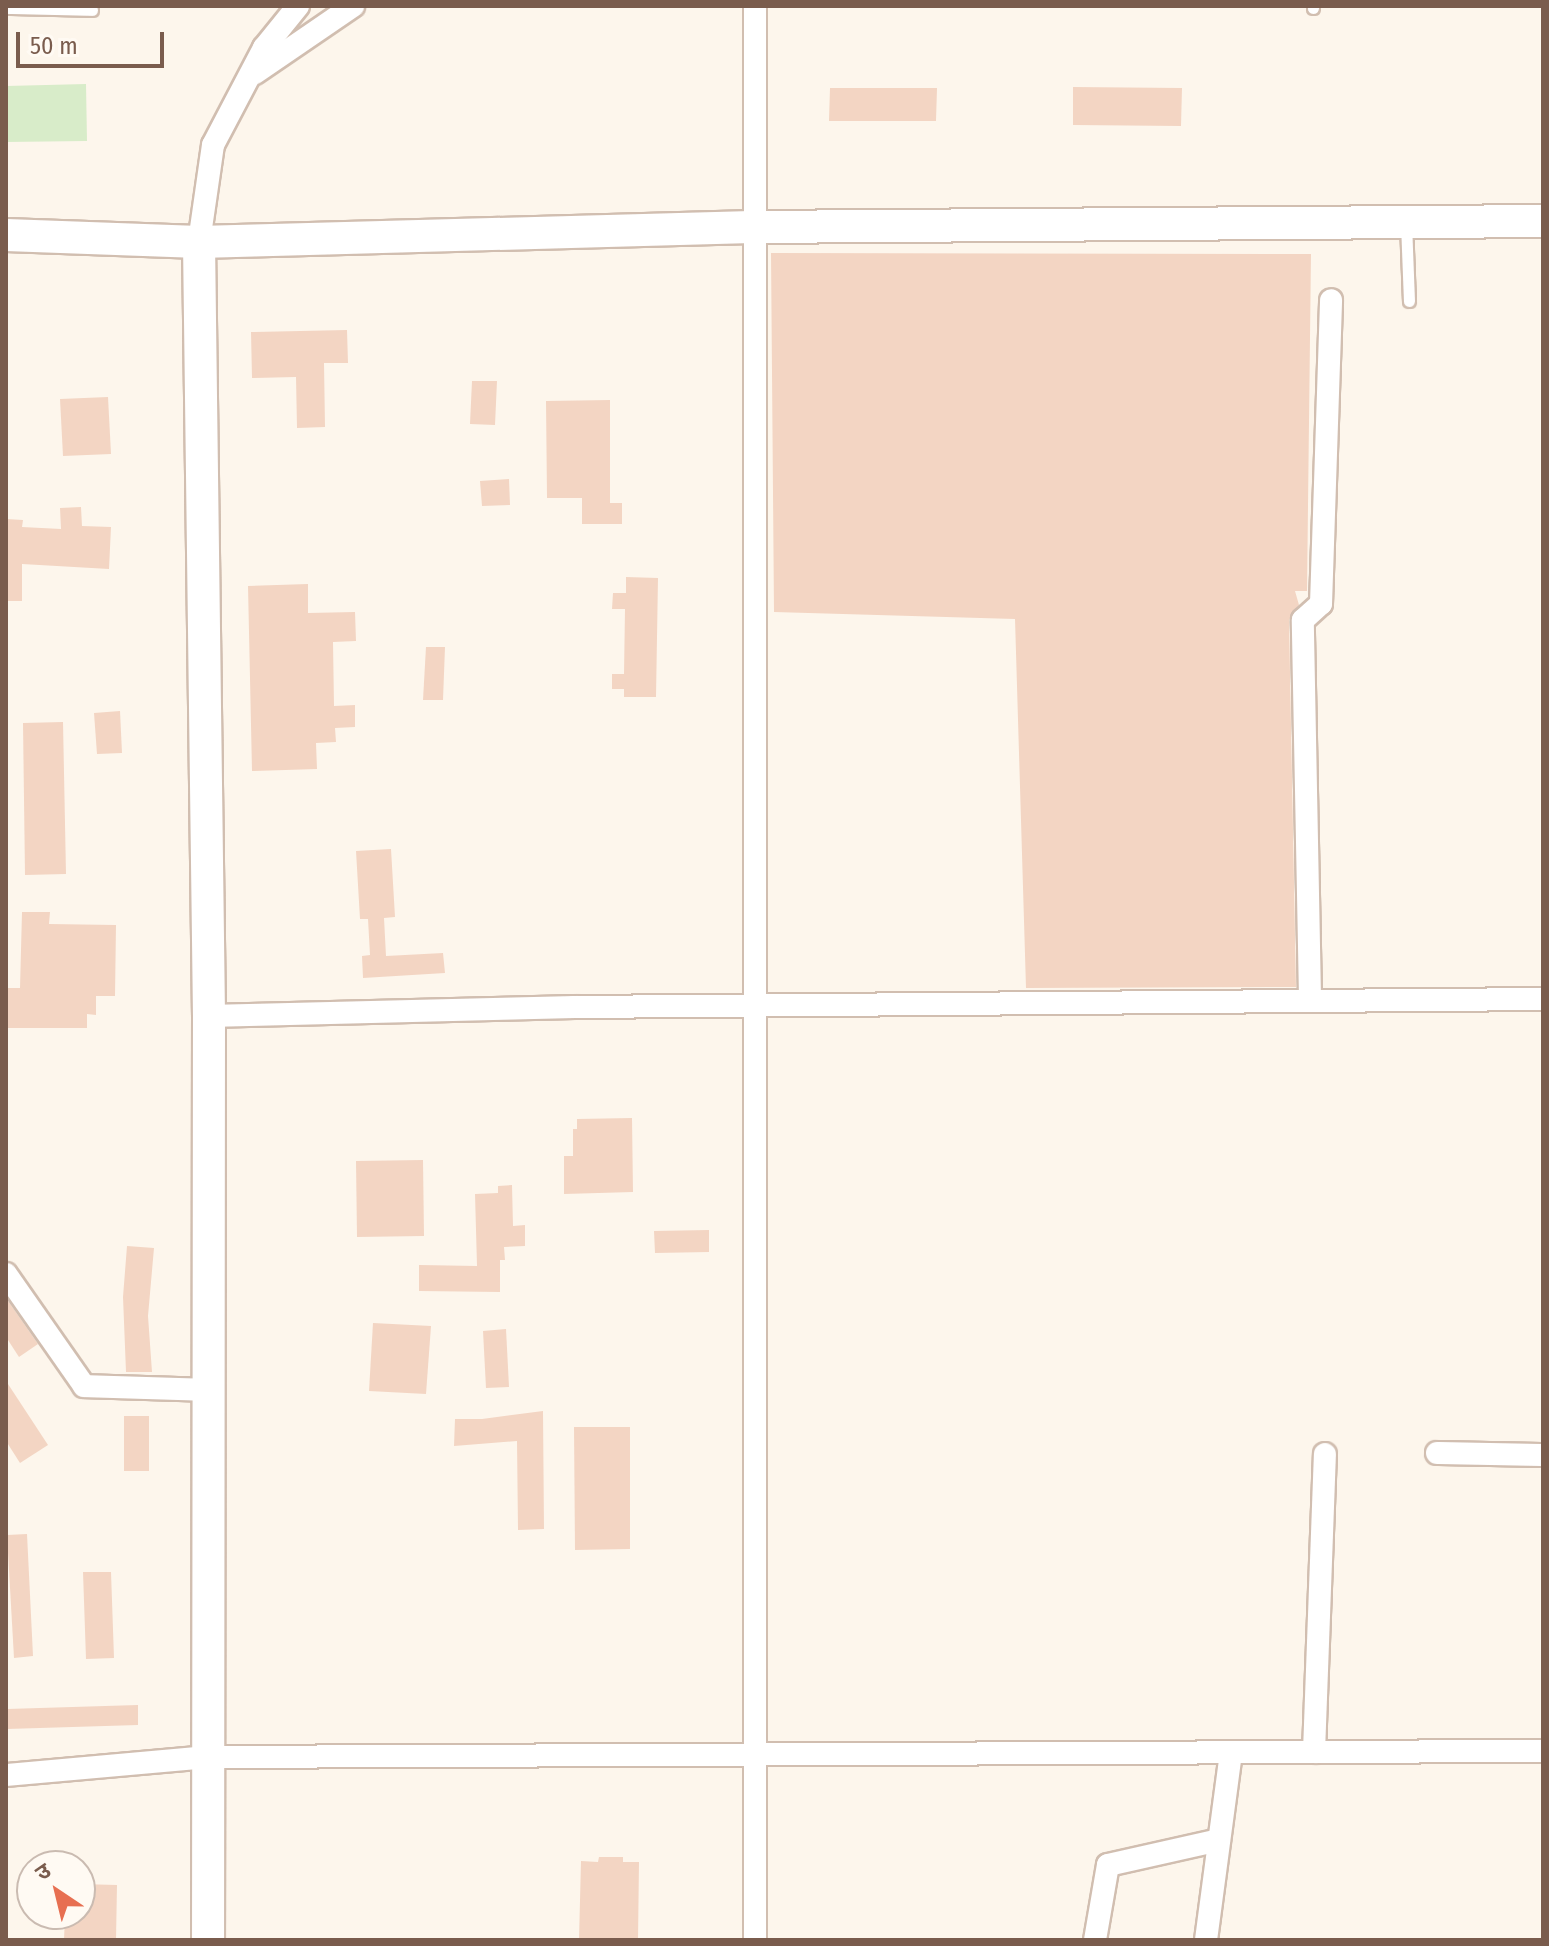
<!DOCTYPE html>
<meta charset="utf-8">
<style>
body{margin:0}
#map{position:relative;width:1549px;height:1946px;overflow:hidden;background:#fdf6ec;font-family:"Fira Sans Condensed","Noto Sans Devanagari",sans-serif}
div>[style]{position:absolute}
.green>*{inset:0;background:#d8ecc9}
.building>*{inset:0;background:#f3d5c3}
.roads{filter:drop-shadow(2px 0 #d1beb0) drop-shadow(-2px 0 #d1beb0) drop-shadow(0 2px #d1beb0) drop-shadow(0 -2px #d1beb0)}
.lane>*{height:11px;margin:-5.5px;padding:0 5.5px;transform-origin:5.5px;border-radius:5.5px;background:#fff}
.street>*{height:22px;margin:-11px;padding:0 11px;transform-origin:11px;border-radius:11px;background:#fff}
.secondary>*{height:32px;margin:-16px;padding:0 16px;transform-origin:16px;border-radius:16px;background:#fff}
span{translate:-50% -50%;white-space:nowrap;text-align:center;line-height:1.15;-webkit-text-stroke:6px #fffaf3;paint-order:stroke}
.frame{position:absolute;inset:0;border:8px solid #7a5c4d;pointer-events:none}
.north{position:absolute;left:16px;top:1850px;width:80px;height:80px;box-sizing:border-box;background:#fffaf3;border:2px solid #cabbb1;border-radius:50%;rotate:325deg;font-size:22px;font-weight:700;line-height:32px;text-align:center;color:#7a5c4d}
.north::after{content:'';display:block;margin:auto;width:28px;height:36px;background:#e76f51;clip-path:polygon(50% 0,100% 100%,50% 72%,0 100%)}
.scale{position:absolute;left:16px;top:32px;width:148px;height:36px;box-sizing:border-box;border:4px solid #7a5c4d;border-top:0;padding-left:10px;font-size:24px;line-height:28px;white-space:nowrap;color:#7a5c4d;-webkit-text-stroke:6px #fffaf3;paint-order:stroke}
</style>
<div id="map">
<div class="green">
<i style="clip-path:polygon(86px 84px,87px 141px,6px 142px,6px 86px)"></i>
</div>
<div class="building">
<i style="clip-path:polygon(1073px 87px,1182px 88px,1181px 126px,1073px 125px)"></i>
<i style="clip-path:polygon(830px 88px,937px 88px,936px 121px,829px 121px)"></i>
<i style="clip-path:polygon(771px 253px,1311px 254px,1307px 591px,1295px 591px,1299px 605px,1289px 620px,1296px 987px,1026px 988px,1015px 619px,774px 612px)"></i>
<i style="clip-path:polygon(347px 330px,348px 363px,324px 363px,325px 427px,297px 428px,296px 377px,252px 378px,251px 332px)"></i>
<i style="clip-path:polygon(472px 381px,497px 381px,495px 425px,470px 424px)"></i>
<i style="clip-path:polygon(108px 397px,111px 454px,63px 456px,60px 399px)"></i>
<i style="clip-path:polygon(610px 400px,610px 503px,622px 503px,622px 524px,582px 524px,582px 498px,547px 498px,546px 401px)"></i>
<i style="clip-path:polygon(509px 479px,510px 505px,482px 506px,480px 481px)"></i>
<i style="clip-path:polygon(81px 507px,82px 526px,111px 527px,109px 569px,22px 564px,22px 601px,6px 601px,6px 519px,23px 520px,22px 527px,61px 529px,60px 508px)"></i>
<i style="clip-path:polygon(626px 577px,658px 578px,656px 697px,624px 697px,624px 689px,612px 689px,612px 674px,624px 674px,625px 609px,612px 609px,613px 593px,626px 593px)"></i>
<i style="clip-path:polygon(308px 584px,308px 613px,355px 612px,356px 641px,333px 642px,334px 706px,355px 705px,355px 727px,335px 728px,336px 742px,316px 743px,317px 769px,252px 771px,248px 586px)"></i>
<i style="clip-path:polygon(426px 647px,445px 647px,443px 700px,423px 700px)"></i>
<i style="clip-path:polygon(120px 711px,122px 753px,97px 754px,94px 713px)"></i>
<i style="clip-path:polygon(63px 722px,66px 874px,25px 875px,23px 723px)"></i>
<i style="clip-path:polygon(391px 849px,395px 917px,384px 918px,386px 956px,443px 953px,445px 973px,363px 978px,362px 956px,370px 955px,368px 919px,360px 919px,356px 851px)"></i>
<i style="clip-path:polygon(22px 912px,50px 912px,49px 924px,116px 925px,115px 996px,96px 996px,96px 1015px,87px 1014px,87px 1028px,6px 1028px,6px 988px,20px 988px)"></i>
<i style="clip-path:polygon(632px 1118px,633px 1192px,564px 1194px,564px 1156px,573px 1156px,573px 1129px,577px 1129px,577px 1119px)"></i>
<i style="clip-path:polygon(423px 1160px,424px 1236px,357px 1237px,356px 1161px)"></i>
<i style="clip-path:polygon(512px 1185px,513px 1226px,525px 1225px,525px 1246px,504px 1247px,505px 1260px,500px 1260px,500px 1292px,419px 1291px,419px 1265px,477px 1266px,475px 1194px,498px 1193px,498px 1186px)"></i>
<i style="clip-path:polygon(709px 1230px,709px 1252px,655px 1253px,654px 1231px)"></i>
<i style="clip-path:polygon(127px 1246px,154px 1248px,148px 1316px,152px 1372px,126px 1372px,123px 1297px)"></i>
<i style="clip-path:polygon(6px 1298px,38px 1344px,19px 1357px,6px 1337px)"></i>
<i style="clip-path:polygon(373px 1323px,431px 1326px,426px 1394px,369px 1391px)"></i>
<i style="clip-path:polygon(506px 1329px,509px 1387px,486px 1388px,483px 1331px)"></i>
<i style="clip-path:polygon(6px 1381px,48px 1445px,20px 1463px,6px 1441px)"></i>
<i style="clip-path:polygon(543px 1411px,544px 1529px,518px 1530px,517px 1441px,454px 1446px,455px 1419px,482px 1419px)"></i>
<i style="clip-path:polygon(124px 1416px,149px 1416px,149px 1471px,124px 1471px)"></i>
<i style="clip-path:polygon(574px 1427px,630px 1427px,630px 1549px,575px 1550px)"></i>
<i style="clip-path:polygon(27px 1534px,33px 1656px,14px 1658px,7px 1535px)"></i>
<i style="clip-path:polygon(83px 1572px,111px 1572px,114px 1658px,86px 1659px)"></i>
<i style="clip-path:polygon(138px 1705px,138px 1725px,7px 1729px,7px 1709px)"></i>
<i style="clip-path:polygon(599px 1857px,623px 1857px,623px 1862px,639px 1862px,638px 1940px,579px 1940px,581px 1861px,598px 1862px)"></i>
<i style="clip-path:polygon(80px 1884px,117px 1885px,116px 1940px,64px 1940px,65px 1914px,80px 1914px)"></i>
</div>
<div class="roads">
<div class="lane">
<i style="left:1313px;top:6px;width:2px;rotate:90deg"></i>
<i style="left:6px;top:8px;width:86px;rotate:1.3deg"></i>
<i style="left:1406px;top:223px;width:78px;rotate:87.8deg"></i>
</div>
<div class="street">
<i style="left:755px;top:6px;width:1934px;rotate:90deg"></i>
<i style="left:255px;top:73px;width:119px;rotate:-34.4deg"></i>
<i style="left:199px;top:242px;width:98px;rotate:-81.8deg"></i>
<i style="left:213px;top:145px;width:110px;rotate:-62.3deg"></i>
<i style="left:264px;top:48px;width:54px;rotate:-51deg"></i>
<i style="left:1310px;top:998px;width:378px;rotate:-91.1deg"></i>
<i style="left:1303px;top:620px;width:24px;rotate:-42deg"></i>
<i style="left:1321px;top:604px;width:304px;rotate:-88.1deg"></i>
<i style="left:209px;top:1016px;width:365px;rotate:-1.4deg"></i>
<i style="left:574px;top:1007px;width:969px;rotate:-0.47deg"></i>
<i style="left:6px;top:1274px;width:136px;rotate:55.1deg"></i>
<i style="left:84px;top:1386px;width:124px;rotate:1.8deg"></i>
<i style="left:1437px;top:1453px;width:106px;rotate:1.1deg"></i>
<i style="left:1314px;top:1752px;width:298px;rotate:-87.9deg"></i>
<i style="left:6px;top:1775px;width:203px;rotate:-5.1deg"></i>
<i style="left:208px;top:1757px;width:1335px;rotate:-0.26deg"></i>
<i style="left:1095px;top:1940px;width:76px;rotate:-80.2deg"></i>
<i style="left:1108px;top:1865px;width:114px;rotate:-12.7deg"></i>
<i style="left:1206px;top:1940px;width:189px;rotate:-82.4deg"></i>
</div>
<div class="secondary">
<i style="left:6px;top:235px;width:193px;rotate:2.1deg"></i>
<i style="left:199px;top:242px;width:553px;rotate:-1.55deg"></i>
<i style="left:752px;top:227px;width:791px;rotate:-0.43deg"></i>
<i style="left:199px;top:242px;width:774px;rotate:89.26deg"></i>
<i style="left:209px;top:1016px;width:924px;rotate:90.06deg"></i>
</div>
</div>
<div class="frame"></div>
<div class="north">उ</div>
<div class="scale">50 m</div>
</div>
